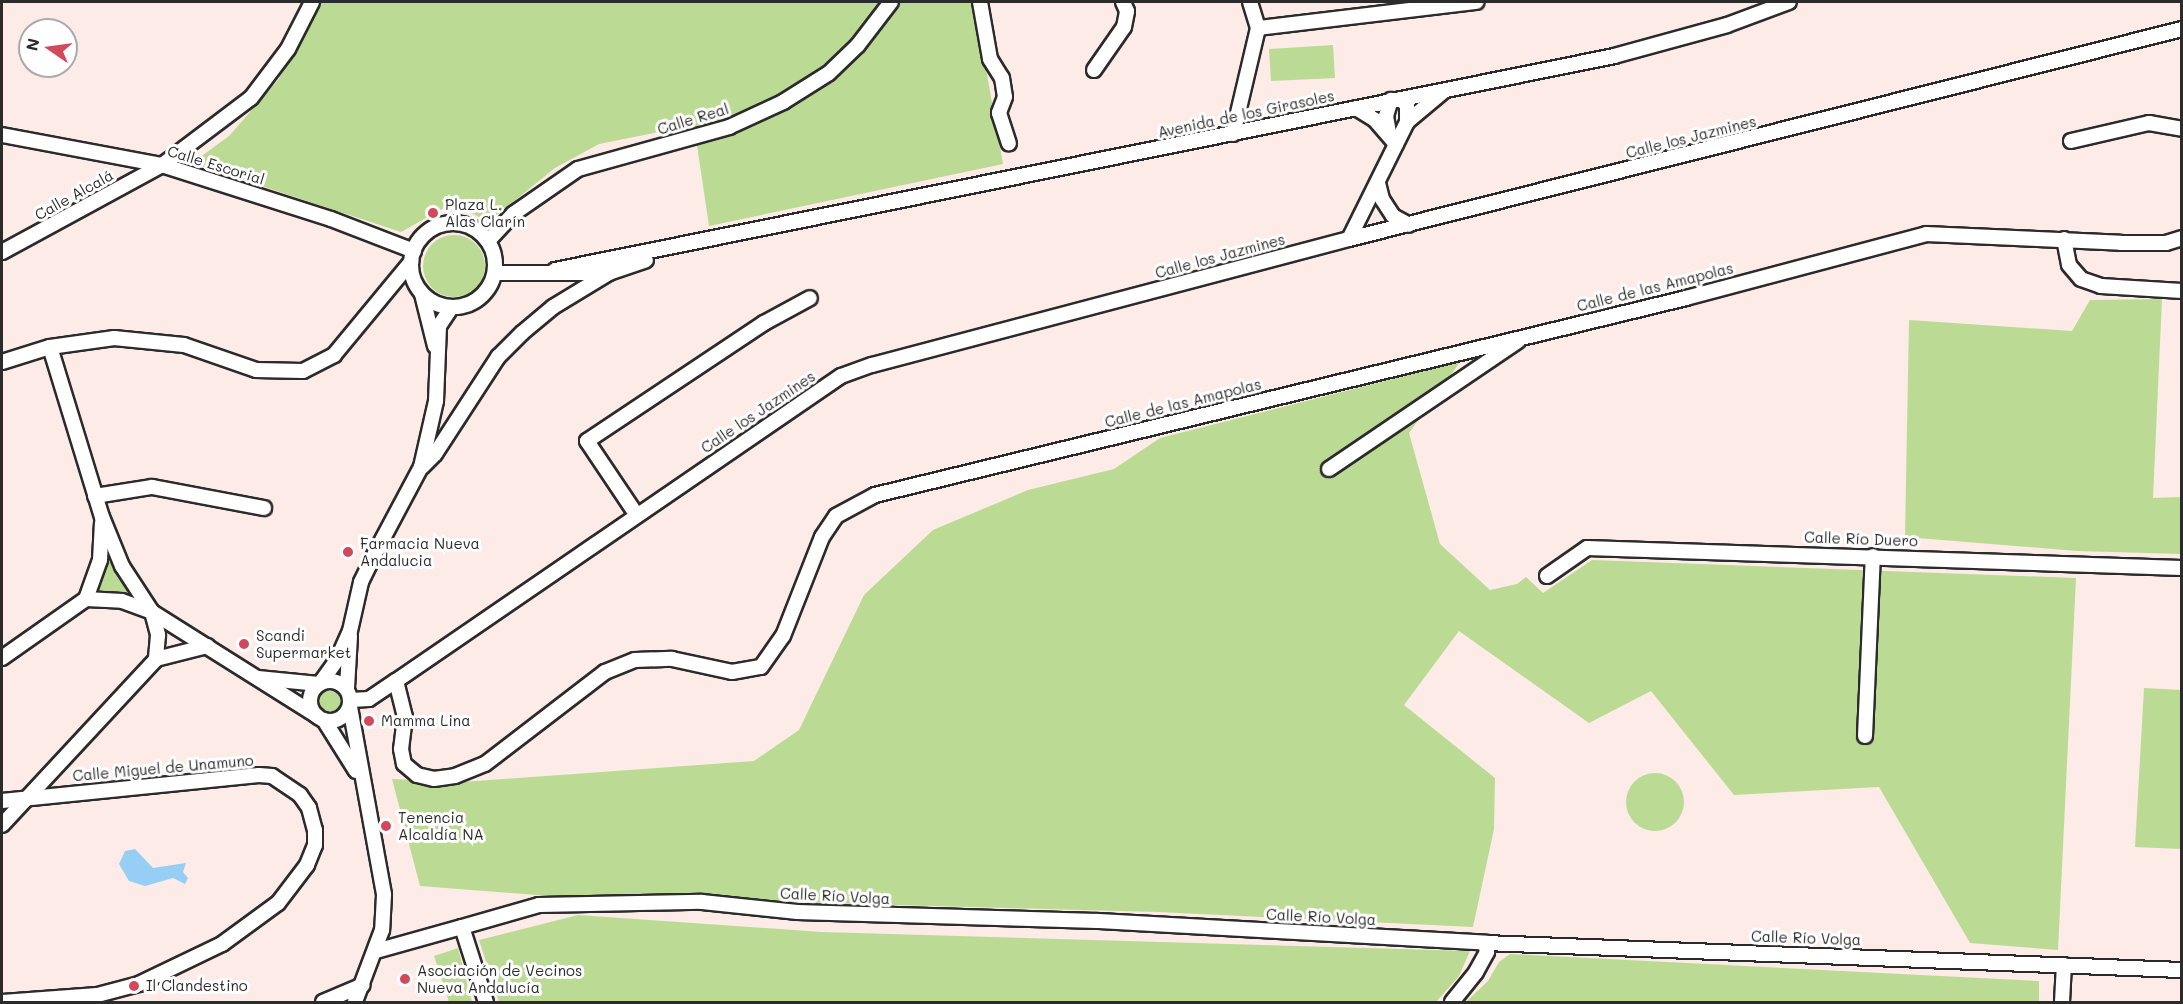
<!DOCTYPE html>
<meta charset="utf-8">
<style>
body{margin:0}
#map{position:relative;width:2183px;height:1004px;overflow:hidden;background:#fcebe6;font-family:Mali,sans-serif}
div>[style]{position:absolute}
.green>*{inset:0;background:#bbdb95}
.round{border-radius:50%}
.water>*{inset:0;background:#96cef5}
.roads{filter:drop-shadow(2px 0 #2b2b2b) drop-shadow(-2px 0 #2b2b2b) drop-shadow(0 2px #2b2b2b) drop-shadow(0 -2px #2b2b2b)}
.minor>*{height:14px;margin:-7px;padding:0 7px;transform-origin:7px;border-radius:7px;background:#fff}
.minor>.ring{margin:-7px;padding:0;box-sizing:content-box;background:none;border:14px solid #fff;border-radius:50%}
.dots>*{width:16px;height:16px;translate:-50% -50%;box-sizing:border-box;border:3px solid #fff;border-radius:50%}
span{translate:-50% -50%;white-space:nowrap;text-align:center;line-height:1.15;-webkit-text-stroke:6px #fff;paint-order:stroke}
.street-label{font-size:15px;color:#2b2b2b}
.poi-label{font-size:15px;color:#2b2b2b}
.left{translate:0 -50%;text-align:left}
.frame{position:absolute;inset:0;border:3px solid #2b2b2b;pointer-events:none}
.north{position:absolute;left:18px;top:18px;width:60px;height:60px;box-sizing:border-box;background:#fff;border:2px solid #aaa;border-radius:50%;rotate:283deg;font-size:16px;font-weight:700;line-height:24px;text-align:center;color:#2b2b2b}
.north::after{content:'';display:block;margin:auto;width:21px;height:27px;background:#d1495b;clip-path:polygon(50% 0,100% 100%,50% 72%,0 100%)}
</style>
<div id="map">
<div class="green">
<i style="clip-path:polygon(322px 2px,974px 2px,1003px 164px,709px 226px,694px 125px,599px 144px,555px 168px,488px 222px,453px 203px,401px 232px,192px 163px,229px 136px,278px 80px)"></i>
<i style="clip-path:polygon(1333px 45px,1335px 78px,1271px 81px,1269px 49px)"></i>
<i class="round" style="left:423px;top:235px;width:62px;height:62px"></i>
<i style="clip-path:polygon(2162px 299px,2153px 498px,2181px 497px,2181px 554px,2077px 551px,1905px 537px,1909px 320px,2072px 331px,2090px 300px)"></i>
<i style="clip-path:polygon(1460px 362px,1409px 433px,1440px 544px,1490px 590px,1517px 584px,1526px 577px,1543px 593px,1592px 560px,2076px 578px,2058px 950px,1970px 943px,1879px 787px,1734px 795px,1651px 691px,1589px 723px,1459px 631px,1404px 705px,1495px 778px,1494px 829px,1473px 927px,1158px 912px,550px 896px,420px 886px,392px 779px,462px 782px,754px 761px,799px 730px,864px 595px,933px 530px,1028px 490px,1114px 469px,1160px 438px)"></i>
<i style="clip-path:polygon(107px 546px,120px 576px,139px 602px,98px 594px)"></i>
<i class="round" style="left:318px;top:688px;width:26px;height:26px"></i>
<i style="clip-path:polygon(2144px 688px,2181px 690px,2181px 849px,2135px 847px)"></i>
<i class="round" style="left:1626px;top:773px;width:58px;height:58px"></i>
<i style="clip-path:polygon(578px 915px,822px 932px,1470px 951px,1459px 976px,1436px 1002px,499px 1002px,479px 940px)"></i>
<i style="clip-path:polygon(458px 948px,472px 1002px,449px 1002px,434px 956px)"></i>
<i style="clip-path:polygon(1510px 954px,2039px 981px,2039px 1002px,1466px 1002px,1488px 981px,1499px 962px)"></i>
</div>
<div class="water">
<i style="clip-path:polygon(135px 849px,153px 868px,186px 863px,183px 872px,188px 878px,185px 884px,173px 878px,145px 886px,129px 881px,119px 864px,125px 851px)"></i>
</div>
<div class="roads">
<div class="minor">
<i style="left:980px;top:2px;width:58px;rotate:80deg"></i>
<i style="left:990px;top:59px;width:22px;rotate:58deg"></i>
<i style="left:1002px;top:78px;width:19px;rotate:81deg"></i>
<i style="left:1005px;top:97px;width:17px;rotate:111deg"></i>
<i style="left:999px;top:113px;width:32px;rotate:72deg"></i>
<i style="left:1258px;top:28px;width:220px;rotate:-6.8deg"></i>
<i style="left:1094px;top:70px;width:52px;rotate:-55.1deg"></i>
<i style="left:1124px;top:27px;width:16px;rotate:-79deg"></i>
<i style="left:1127px;top:11px;width:10px;rotate:-114deg"></i>
<i style="left:1356px;top:108px;width:22px;rotate:32deg"></i>
<i style="left:1375px;top:120px;width:32px;rotate:49deg"></i>
<i style="left:1407px;top:122px;width:48px;rotate:-40deg"></i>
<i style="left:1389px;top:133px;width:17px;rotate:-100deg"></i>
<i style="left:1386px;top:116px;width:17px;rotate:-73deg"></i>
<i style="left:1233px;top:134px;width:109px;rotate:-76.7deg"></i>
<i style="left:1258px;top:28px;width:27px;rotate:-107deg"></i>
<i style="left:2px;top:135px;width:163px;rotate:10.6deg"></i>
<i style="left:162px;top:165px;width:177px;rotate:17.7deg"></i>
<i style="left:331px;top:219px;width:89px;rotate:21.1deg"></i>
<i style="left:2071px;top:141px;width:80px;rotate:-13deg"></i>
<i style="left:2149px;top:123px;width:34px;rotate:10deg"></i>
<i style="left:1378px;top:183px;width:16px;rotate:76deg"></i>
<i style="left:1382px;top:199px;width:20px;rotate:57deg"></i>
<i style="left:1393px;top:216px;width:18px;rotate:29deg"></i>
<i class="ring" style="left:411px;top:223px;width:70px;height:70px"></i>
<i style="left:1349px;top:239px;width:131px;rotate:-63.6deg"></i>
<i style="left:1407px;top:122px;width:17px;rotate:-90deg"></i>
<i style="left:1407px;top:105px;width:9px;rotate:-139deg"></i>
<i style="left:2064px;top:239px;width:26px;rotate:79deg"></i>
<i style="left:2069px;top:265px;width:18px;rotate:49deg"></i>
<i style="left:2081px;top:279px;width:21px;rotate:19deg"></i>
<i style="left:2101px;top:286px;width:81px;rotate:3.5deg"></i>
<i style="left:488px;top:241px;width:37px;rotate:-47deg"></i>
<i style="left:513px;top:214px;width:79px;rotate:-34.7deg"></i>
<i style="left:578px;top:169px;width:157px;rotate:-15.5deg"></i>
<i style="left:729px;top:127px;width:60px;rotate:-24.8deg"></i>
<i style="left:783px;top:102px;width:54px;rotate:-32.2deg"></i>
<i style="left:829px;top:73px;width:40px;rotate:-44deg"></i>
<i style="left:858px;top:45px;width:54px;rotate:-52.5deg"></i>
<i style="left:2px;top:252px;width:182px;rotate:-28.5deg"></i>
<i style="left:162px;top:165px;width:111px;rotate:-37deg"></i>
<i style="left:251px;top:98px;width:61px;rotate:-52.9deg"></i>
<i style="left:288px;top:49px;width:53px;rotate:-62.9deg"></i>
<i style="left:555px;top:270px;width:1080px;rotate:-11.42deg"></i>
<i style="left:1614px;top:56px;width:117px;rotate:-15.3deg"></i>
<i style="left:1727px;top:25px;width:66px;rotate:-20.4deg"></i>
<i style="left:495px;top:273px;width:114px"></i>
<i style="left:422px;top:294px;width:54px;rotate:76deg"></i>
<i style="left:50px;top:347px;width:178px;rotate:73deg"></i>
<i style="left:102px;top:517px;width:53px;rotate:67.8deg"></i>
<i style="left:122px;top:566px;width:55px;rotate:56.9deg"></i>
<i style="left:152px;top:612px;width:24px;rotate:75deg"></i>
<i style="left:158px;top:635px;width:24px;rotate:95deg"></i>
<i style="left:2px;top:362px;width:50px;rotate:-17.4deg"></i>
<i style="left:50px;top:347px;width:65px;rotate:-8deg"></i>
<i style="left:114px;top:338px;width:70px;rotate:5.7deg"></i>
<i style="left:184px;top:345px;width:76px;rotate:19.1deg"></i>
<i style="left:256px;top:370px;width:47px;rotate:1.2deg"></i>
<i style="left:303px;top:371px;width:35px;rotate:-27deg"></i>
<i style="left:334px;top:355px;width:121px;rotate:-50.4deg"></i>
<i style="left:422px;top:467px;width:18px;rotate:-45deg"></i>
<i style="left:435px;top:454px;width:116px;rotate:-57deg"></i>
<i style="left:498px;top:357px;width:34px;rotate:-45deg"></i>
<i style="left:522px;top:333px;width:40px;rotate:-40deg"></i>
<i style="left:553px;top:307px;width:66px;rotate:-31.3deg"></i>
<i style="left:609px;top:273px;width:39px;rotate:-19deg"></i>
<i style="left:1329px;top:469px;width:228px;rotate:-34.1deg"></i>
<i style="left:95px;top:496px;width:58px;rotate:-9deg"></i>
<i style="left:152px;top:487px;width:114px;rotate:10.6deg"></i>
<i style="left:636px;top:514px;width:88px;rotate:-123.9deg"></i>
<i style="left:587px;top:441px;width:213px;rotate:-33.7deg"></i>
<i style="left:764px;top:323px;width:52px;rotate:-28.5deg"></i>
<i style="left:1547px;top:576px;width:49px;rotate:-35deg"></i>
<i style="left:1587px;top:548px;width:595px;rotate:1.93deg"></i>
<i style="left:86px;top:599px;width:36px;rotate:3deg"></i>
<i style="left:122px;top:601px;width:32px;rotate:20deg"></i>
<i style="left:152px;top:612px;width:195px;rotate:32.2deg"></i>
<i style="left:86px;top:599px;width:41px;rotate:-70.3deg"></i>
<i style="left:100px;top:560px;width:37px;rotate:-87deg"></i>
<i style="left:2px;top:658px;width:103px;rotate:-35.1deg"></i>
<i style="left:156px;top:659px;width:53px;rotate:-14.3deg"></i>
<i style="left:258px;top:678px;width:61px;rotate:5.6deg"></i>
<i class="ring" style="left:310px;top:681px;width:26px;height:26px"></i>
<i style="left:396px;top:681px;width:37px;rotate:76deg"></i>
<i style="left:405px;top:717px;width:32px;rotate:97deg"></i>
<i style="left:401px;top:749px;width:15px;rotate:79deg"></i>
<i style="left:404px;top:764px;width:17px;rotate:40deg"></i>
<i style="left:417px;top:775px;width:17px;rotate:13deg"></i>
<i style="left:434px;top:779px;width:21px;rotate:-8deg"></i>
<i style="left:455px;top:776px;width:32px;rotate:-22deg"></i>
<i style="left:485px;top:764px;width:151px;rotate:-37.5deg"></i>
<i style="left:605px;top:672px;width:32px;rotate:-22deg"></i>
<i style="left:635px;top:660px;width:37px;rotate:-2deg"></i>
<i style="left:672px;top:659px;width:61px;rotate:12.2deg"></i>
<i style="left:732px;top:672px;width:29px;rotate:-10deg"></i>
<i style="left:761px;top:667px;width:38px;rotate:-55deg"></i>
<i style="left:783px;top:636px;width:106px;rotate:-68.5deg"></i>
<i style="left:822px;top:537px;width:25px;rotate:-56deg"></i>
<i style="left:836px;top:516px;width:44px;rotate:-28.3deg"></i>
<i style="left:875px;top:495px;width:835px;rotate:-13.65deg"></i>
<i style="left:1686px;top:298px;width:248px;rotate:-14.9deg"></i>
<i style="left:1926px;top:234px;width:195px;rotate:2.6deg"></i>
<i style="left:2121px;top:243px;width:45px"></i>
<i style="left:2166px;top:243px;width:17px;rotate:-17deg"></i>
<i style="left:321px;top:682px;width:27px;rotate:-54deg"></i>
<i style="left:337px;top:660px;width:32px;rotate:-66deg"></i>
<i style="left:350px;top:631px;width:50px;rotate:-77.3deg"></i>
<i style="left:361px;top:582px;width:25px;rotate:-64deg"></i>
<i style="left:372px;top:559px;width:104px;rotate:-62deg"></i>
<i style="left:421px;top:467px;width:68px;rotate:-77.2deg"></i>
<i style="left:436px;top:401px;width:75px;rotate:-87.7deg"></i>
<i style="left:439px;top:326px;width:23px;rotate:-56deg"></i>
<i style="left:347px;top:688px;width:52px;rotate:-86.7deg"></i>
<i style="left:351px;top:700px;width:18px;rotate:-3deg"></i>
<i style="left:369px;top:699px;width:32px;rotate:-34deg"></i>
<i style="left:396px;top:681px;width:539px;rotate:-34.43deg"></i>
<i style="left:841px;top:376px;width:33px;rotate:-20deg"></i>
<i style="left:872px;top:365px;width:493px;rotate:-14.8deg"></i>
<i style="left:1349px;top:239px;width:859px;rotate:-14.15deg"></i>
<i style="left:350px;top:707px;width:191px;rotate:79.7deg"></i>
<i style="left:384px;top:895px;width:35px;rotate:93deg"></i>
<i style="left:382px;top:930px;width:77px;rotate:110.6deg"></i>
<i style="left:324px;top:720px;width:60px;rotate:57.9deg"></i>
<i style="left:1865px;top:736px;width:180px;rotate:-87.5deg"></i>
<i style="left:2px;top:801px;width:258px;rotate:-5.8deg"></i>
<i style="left:259px;top:775px;width:13px;rotate:4deg"></i>
<i style="left:272px;top:776px;width:34px;rotate:34deg"></i>
<i style="left:300px;top:795px;width:16px;rotate:55deg"></i>
<i style="left:309px;top:808px;width:23px;rotate:75deg"></i>
<i style="left:315px;top:830px;width:15px;rotate:90deg"></i>
<i style="left:315px;top:845px;width:22px;rotate:112deg"></i>
<i style="left:307px;top:865px;width:48px;rotate:127.3deg"></i>
<i style="left:278px;top:903px;width:69px;rotate:143.8deg"></i>
<i style="left:222px;top:944px;width:92px;rotate:154.3deg"></i>
<i style="left:139px;top:984px;width:43px;rotate:165.3deg"></i>
<i style="left:97px;top:995px;width:95px;rotate:175.8deg"></i>
<i style="left:2px;top:825px;width:226px;rotate:-47.1deg"></i>
<i style="left:462px;top:927px;width:80px;rotate:-15.9deg"></i>
<i style="left:539px;top:905px;width:163px;rotate:-1.1deg"></i>
<i style="left:702px;top:902px;width:96px;rotate:6deg"></i>
<i style="left:797px;top:912px;width:300px;rotate:1.7deg"></i>
<i style="left:1097px;top:921px;width:389px;rotate:3.2deg"></i>
<i style="left:1485px;top:943px;width:698px;rotate:2.22deg"></i>
<i style="left:376px;top:951px;width:89px;rotate:-15.6deg"></i>
<i style="left:462px;top:927px;width:79px;rotate:72.3deg"></i>
<i style="left:323px;top:1002px;width:43px;rotate:-23deg"></i>
<i style="left:1452px;top:1002px;width:38px;rotate:-51deg"></i>
<i style="left:1476px;top:972px;width:23px;rotate:-61deg"></i>
<i style="left:1487px;top:952px;width:9px;rotate:-103deg"></i>
<i style="left:2062px;top:1002px;width:37px;rotate:-87deg"></i>
</div>
</div>
<div class="dots">
<i style="left:433px;top:213px;background:#d1495b"></i>
<i style="left:348px;top:552px;background:#d1495b"></i>
<i style="left:244px;top:644px;background:#d1495b"></i>
<i style="left:369px;top:721px;background:#d1495b"></i>
<i style="left:386px;top:826px;background:#d1495b"></i>
<i style="left:405px;top:979px;background:#d1495b"></i>
<i style="left:134px;top:986px;background:#d1495b"></i>
</div>
<div class="street-label">
<span style="left:1246px;top:114px;rotate:-12deg">Avenida de los Girasoles</span>
<span style="left:693px;top:119px;rotate:-17deg">Calle Real</span>
<span style="left:1691px;top:137px;rotate:-14deg">Calle los Jazmines</span>
<span style="left:216px;top:165px;rotate:17deg">Calle Escorial</span>
<span style="left:74px;top:195px;rotate:-29deg">Calle Alcalá</span>
<span style="left:1220px;top:256px;rotate:-15deg">Calle los Jazmines</span>
<span style="left:1655px;top:287px;rotate:-14deg">Calle de las Amapolas</span>
<span style="left:1183px;top:403px;rotate:-14deg">Calle de las Amapolas</span>
<span style="left:758px;top:412px;rotate:-34deg">Calle los Jazmines</span>
<span style="left:1861px;top:539px;rotate:2deg">Calle Río Duero</span>
<span style="left:163px;top:768px;rotate:-5deg">Calle Miguel de Unamuno</span>
<span style="left:835px;top:896px;rotate:3deg">Calle Río Volga</span>
<span style="left:1321px;top:917px;rotate:3deg">Calle Río Volga</span>
<span style="left:1806px;top:938px;rotate:2deg">Calle Río Volga</span>
</div>
<div class="poi-label">
<span class="left" style="left:445px;top:213px">Plaza L.<br>Alas Clarín</span>
<span class="left" style="left:360px;top:552px">Farmacia Nueva<br>Andalucia</span>
<span class="left" style="left:256px;top:644px">Scandi<br>Supermarket</span>
<span class="left" style="left:381px;top:721px">Mamma Lina</span>
<span class="left" style="left:398px;top:826px">Tenencia<br>Alcaldía NA</span>
<span class="left" style="left:417px;top:979px">Asociación de Vecinos<br>Nueva Andalucía</span>
<span class="left" style="left:146px;top:986px">Il Clandestino</span>
</div>
<div class="frame"></div>
<div class="north">N</div>
</div>
